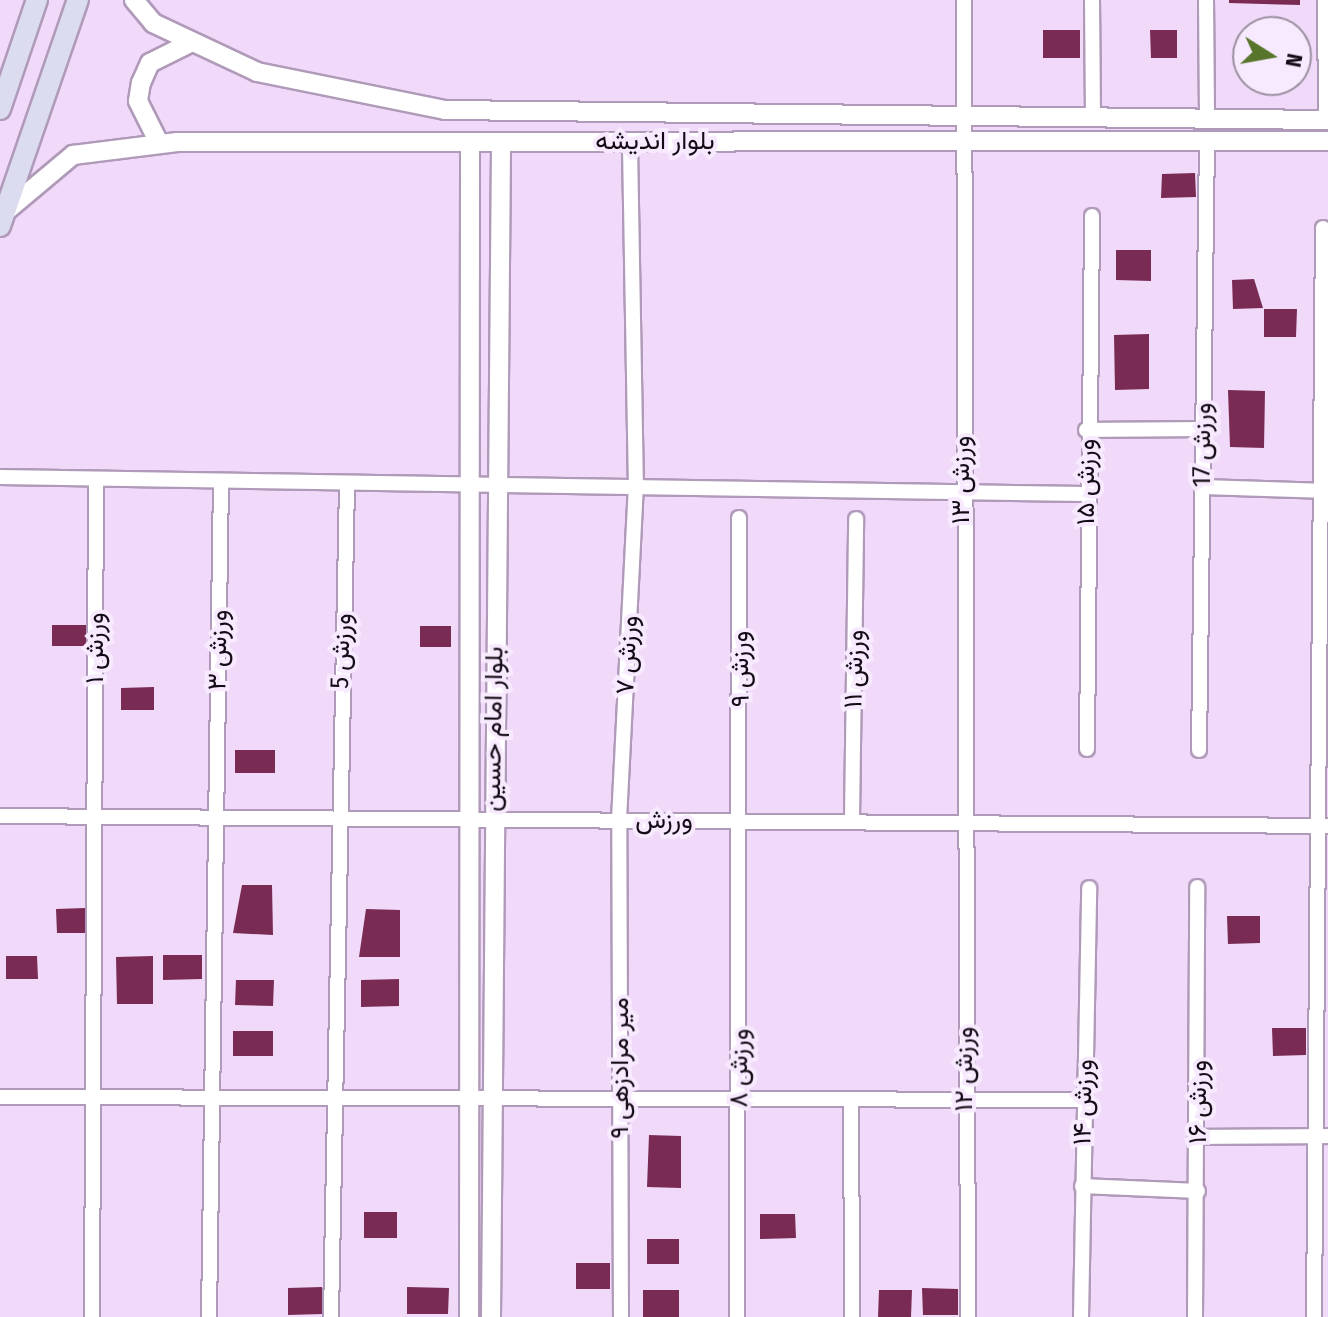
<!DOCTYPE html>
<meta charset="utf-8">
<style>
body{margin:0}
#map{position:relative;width:1328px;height:1317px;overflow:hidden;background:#f0d9f9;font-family:"Fira Sans Condensed",Vazirmatn,sans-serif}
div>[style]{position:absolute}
.building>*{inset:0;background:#792b53}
.roads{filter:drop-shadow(2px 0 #b09ab9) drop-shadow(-2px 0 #b09ab9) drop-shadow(0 2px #b09ab9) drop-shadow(0 -2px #b09ab9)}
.minor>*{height:14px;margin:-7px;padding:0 7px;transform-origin:7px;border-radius:7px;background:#fff}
.tertiary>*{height:18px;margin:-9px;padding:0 9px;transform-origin:9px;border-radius:9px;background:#fff}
.secondary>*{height:20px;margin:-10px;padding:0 10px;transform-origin:10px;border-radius:10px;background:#dbdcf0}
span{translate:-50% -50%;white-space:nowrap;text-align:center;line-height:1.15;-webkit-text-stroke:8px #f8eafe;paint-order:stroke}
.street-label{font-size:26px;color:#130b16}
.north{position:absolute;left:1232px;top:16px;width:80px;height:80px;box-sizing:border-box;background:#f8eafe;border:2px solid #9c91a1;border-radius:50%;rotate:101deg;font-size:22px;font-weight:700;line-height:32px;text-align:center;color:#130b16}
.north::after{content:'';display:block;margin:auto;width:28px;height:36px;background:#57762c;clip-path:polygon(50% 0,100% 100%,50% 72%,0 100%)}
</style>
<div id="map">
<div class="building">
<i style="clip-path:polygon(1229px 0,1300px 0,1300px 5px,1229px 3px)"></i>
<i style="clip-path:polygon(1043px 30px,1080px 30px,1080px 58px,1043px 58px)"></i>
<i style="clip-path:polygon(1150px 30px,1177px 30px,1177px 58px,1151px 58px)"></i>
<i style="clip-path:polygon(1195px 173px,1196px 197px,1161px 198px,1162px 174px)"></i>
<i style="clip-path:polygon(1116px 250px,1151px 250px,1151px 281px,1116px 280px)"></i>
<i style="clip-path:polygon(1254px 279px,1263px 308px,1233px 309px,1232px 280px)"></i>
<i style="clip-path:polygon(1264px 309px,1297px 309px,1296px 337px,1264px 337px)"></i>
<i style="clip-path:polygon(1149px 334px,1149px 389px,1115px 390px,1114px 335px)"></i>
<i style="clip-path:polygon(1228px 390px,1265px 391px,1264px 448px,1230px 447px)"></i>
<i style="clip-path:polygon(52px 625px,86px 625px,86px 646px,52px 646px)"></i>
<i style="clip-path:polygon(420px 626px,451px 626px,451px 647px,420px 647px)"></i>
<i style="clip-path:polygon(154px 687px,154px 710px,121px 710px,121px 688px)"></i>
<i style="clip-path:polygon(235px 750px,275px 750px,275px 773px,235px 773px)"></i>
<i style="clip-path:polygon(242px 885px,272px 885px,273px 935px,233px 933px)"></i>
<i style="clip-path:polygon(85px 908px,85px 933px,57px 933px,56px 909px)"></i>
<i style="clip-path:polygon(366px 909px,400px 910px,400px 957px,359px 957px)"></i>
<i style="clip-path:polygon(1227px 916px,1260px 916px,1260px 943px,1228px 944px)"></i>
<i style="clip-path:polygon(163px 955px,202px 955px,202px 979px,163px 980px)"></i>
<i style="clip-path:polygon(6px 956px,37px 956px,38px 979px,6px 979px)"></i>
<i style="clip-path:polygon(153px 956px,153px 1004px,117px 1004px,116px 957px)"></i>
<i style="clip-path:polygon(399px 979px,399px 1006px,361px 1007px,361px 980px)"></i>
<i style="clip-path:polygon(236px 980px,274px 980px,273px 1006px,235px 1005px)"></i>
<i style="clip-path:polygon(1272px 1028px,1306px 1028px,1306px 1055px,1273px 1056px)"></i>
<i style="clip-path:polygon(233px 1031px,273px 1031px,273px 1056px,233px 1056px)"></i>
<i style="clip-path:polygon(649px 1135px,681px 1136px,681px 1188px,647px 1187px)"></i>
<i style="clip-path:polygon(364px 1212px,397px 1212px,397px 1238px,364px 1238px)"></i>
<i style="clip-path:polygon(760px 1214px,795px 1214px,796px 1238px,760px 1239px)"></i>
<i style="clip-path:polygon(647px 1239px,679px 1239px,679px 1264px,647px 1264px)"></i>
<i style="clip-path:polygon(576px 1263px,610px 1263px,610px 1289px,576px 1289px)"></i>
<i style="clip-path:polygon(322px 1287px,323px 1314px,288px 1315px,288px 1288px)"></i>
<i style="clip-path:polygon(407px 1287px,449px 1288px,448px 1314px,407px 1314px)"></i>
<i style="clip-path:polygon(922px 1288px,958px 1289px,958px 1315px,923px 1315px)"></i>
<i style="clip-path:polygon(643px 1290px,679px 1290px,679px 1317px,643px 1317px)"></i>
<i style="clip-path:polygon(879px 1290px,912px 1290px,911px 1317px,878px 1317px)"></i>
</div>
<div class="roads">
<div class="minor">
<i style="left:964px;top:0;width:1317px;rotate:89.83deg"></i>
<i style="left:1092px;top:0;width:118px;rotate:89.5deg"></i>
<i style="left:1206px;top:0;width:118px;rotate:89.5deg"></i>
<i style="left:1325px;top:0;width:120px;rotate:89.5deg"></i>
<i style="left:1086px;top:430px;width:115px;rotate:-0.5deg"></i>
<i style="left:0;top:477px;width:1085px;rotate:0.9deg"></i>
<i style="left:1202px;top:487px;width:126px;rotate:1.8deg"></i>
<i style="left:1087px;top:749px;width:533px;rotate:-89.46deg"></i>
<i style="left:1199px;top:750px;width:611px;rotate:-89.25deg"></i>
<i style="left:0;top:816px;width:1328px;rotate:0.43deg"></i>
<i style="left:852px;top:818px;width:299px;rotate:-89.2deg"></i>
<i style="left:0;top:1097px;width:1083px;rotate:0.16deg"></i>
<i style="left:851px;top:1099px;width:218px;rotate:89.7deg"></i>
<i style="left:1199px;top:1137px;width:129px;rotate:-0.4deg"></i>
<i style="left:1082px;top:1186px;width:116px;rotate:2.5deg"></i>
<i style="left:92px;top:1317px;width:837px;rotate:-89.73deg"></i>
<i style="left:209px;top:1317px;width:835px;rotate:-89.18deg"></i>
<i style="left:331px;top:1317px;width:832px;rotate:-88.9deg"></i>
<i style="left:621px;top:1317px;width:497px;rotate:-90.2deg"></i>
<i style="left:619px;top:820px;width:330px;rotate:-87.1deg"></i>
<i style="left:636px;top:490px;width:349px;rotate:-91deg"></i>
<i style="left:737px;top:1317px;width:799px;rotate:-89.86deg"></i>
<i style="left:1081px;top:1317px;width:429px;rotate:-88.9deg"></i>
<i style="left:1195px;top:1317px;width:430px;rotate:-89.7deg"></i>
<i style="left:1314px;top:1317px;width:1089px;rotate:-89.53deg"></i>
</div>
<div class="tertiary">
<i style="left:134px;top:0;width:30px;rotate:50deg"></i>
<i style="left:153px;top:23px;width:115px;rotate:25.2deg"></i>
<i style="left:257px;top:72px;width:192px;rotate:11.4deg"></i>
<i style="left:445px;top:110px;width:883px;rotate:0.65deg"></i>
<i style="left:159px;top:143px;width:47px;rotate:-116.6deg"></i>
<i style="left:138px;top:101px;width:18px;rotate:-81deg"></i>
<i style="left:141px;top:83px;width:22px;rotate:-66deg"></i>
<i style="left:150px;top:63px;width:45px;rotate:-26.6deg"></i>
<i style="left:5px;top:212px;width:89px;rotate:-40deg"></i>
<i style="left:73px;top:155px;width:105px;rotate:-7.1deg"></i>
<i style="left:177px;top:142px;width:1151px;rotate:-0.05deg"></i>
<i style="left:469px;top:1317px;width:1175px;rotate:-89.95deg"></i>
<i style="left:491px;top:1317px;width:1175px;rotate:-89.51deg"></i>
</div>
<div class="secondary">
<i style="left:0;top:109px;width:115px;rotate:-71.3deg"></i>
<i style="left:0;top:226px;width:239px;rotate:-71deg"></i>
</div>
</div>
<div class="street-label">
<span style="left:655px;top:141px">بلوار اندیشه</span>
<span style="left:1202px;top:445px;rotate:-90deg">ورزش 17</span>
<span style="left:961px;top:480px;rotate:-90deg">ورزش ۱۳</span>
<span style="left:1086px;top:482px;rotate:-90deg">ورزش ۱۵</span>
<span style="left:95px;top:648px;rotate:-90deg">ورزش ۱</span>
<span style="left:218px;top:650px;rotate:-89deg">ورزش ۳</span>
<span style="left:341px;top:651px;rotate:-88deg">ورزش 5</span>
<span style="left:627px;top:655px;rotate:-87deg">ورزش ۷</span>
<span style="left:740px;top:669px;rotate:-91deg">ورزش ۹</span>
<span style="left:854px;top:669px;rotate:-89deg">ورزش ۱۱</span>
<span style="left:493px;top:729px;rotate:-89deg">بلوار امام حسین</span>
<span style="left:664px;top:820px">ورزش</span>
<span style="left:620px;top:1068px;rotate:-90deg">میر مرادزهی ۹</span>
<span style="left:739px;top:1068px;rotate:-89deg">ورزش ۸</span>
<span style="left:964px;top:1069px;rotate:-90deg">ورزش ۱۲</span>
<span style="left:1083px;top:1102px;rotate:-89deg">ورزش ۱۴</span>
<span style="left:1198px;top:1102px;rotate:-90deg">ورزش ۱۶</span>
</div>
<div class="north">N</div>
</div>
